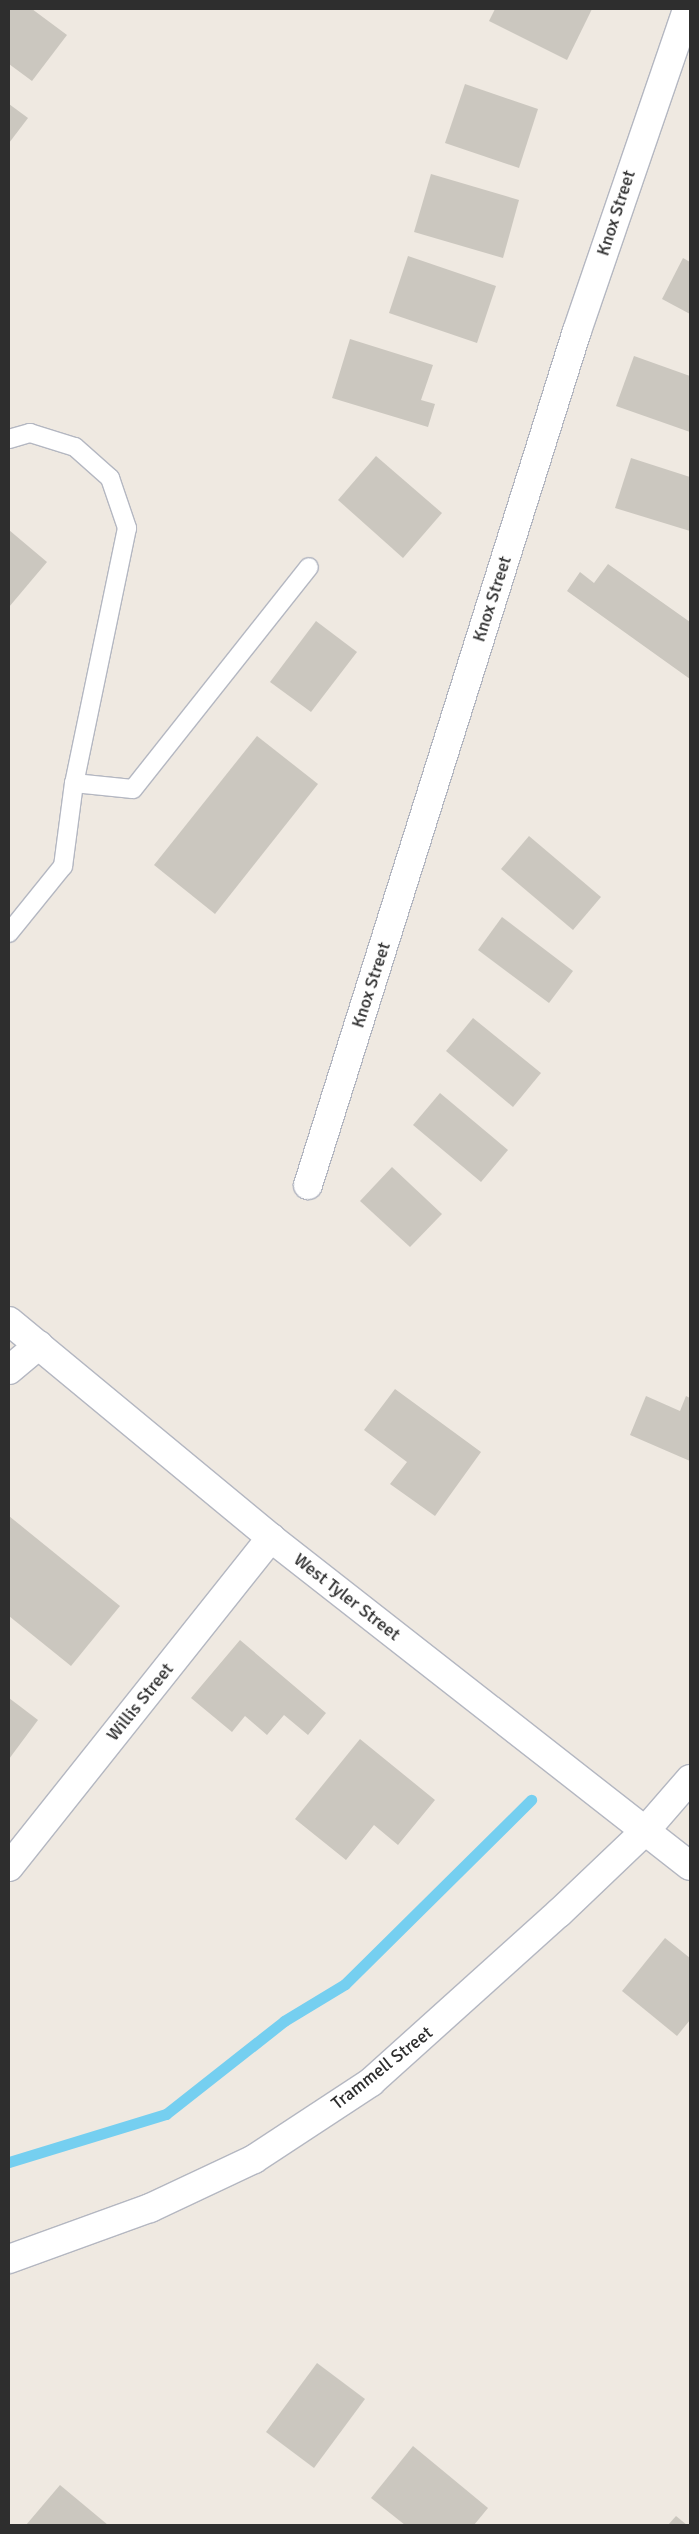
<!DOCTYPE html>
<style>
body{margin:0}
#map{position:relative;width:699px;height:2534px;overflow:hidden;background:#efe9e1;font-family:Signika,sans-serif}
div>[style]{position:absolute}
.stream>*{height:11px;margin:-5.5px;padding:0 5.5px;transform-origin:5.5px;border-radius:5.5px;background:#75cff0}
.building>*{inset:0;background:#cbc7bf}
.roads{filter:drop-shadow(1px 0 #b4b7c1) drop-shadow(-1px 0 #b4b7c1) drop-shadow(0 1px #b4b7c1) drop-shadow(0 -1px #b4b7c1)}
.service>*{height:18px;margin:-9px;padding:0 9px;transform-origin:9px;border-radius:9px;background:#fff}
.minor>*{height:28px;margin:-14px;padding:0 14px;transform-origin:14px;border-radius:14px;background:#fff}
span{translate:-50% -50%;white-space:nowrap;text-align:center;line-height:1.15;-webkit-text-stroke:5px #fff;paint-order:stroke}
.street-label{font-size:18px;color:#2e2e2e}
.frame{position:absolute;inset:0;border:10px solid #2e2e2e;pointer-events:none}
</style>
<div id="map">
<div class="stream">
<i style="left:9px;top:2162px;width:164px;rotate:-17deg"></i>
<i style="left:166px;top:2114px;width:150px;rotate:-38.2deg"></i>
<i style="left:284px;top:2021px;width:71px;rotate:-31.2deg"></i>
<i style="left:345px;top:1984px;width:262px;rotate:-44.7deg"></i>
</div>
<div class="building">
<i style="clip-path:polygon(9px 9px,32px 9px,67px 35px,32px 81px,9px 64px)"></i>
<i style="clip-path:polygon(495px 9px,592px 9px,567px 60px,489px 21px)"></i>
<i style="clip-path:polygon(465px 84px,538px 109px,519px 168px,445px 143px)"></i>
<i style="clip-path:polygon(9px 104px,28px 118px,9px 143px)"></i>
<i style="clip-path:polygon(431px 174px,519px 200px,503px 258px,414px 232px)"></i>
<i style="clip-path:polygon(408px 256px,496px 286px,477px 343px,389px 313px)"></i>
<i style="clip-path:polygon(683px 258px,690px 262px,690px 314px,662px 299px)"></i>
<i style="clip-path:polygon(350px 339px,433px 365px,421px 400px,435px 404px,428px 427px,332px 398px)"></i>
<i style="clip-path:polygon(634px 356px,690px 376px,690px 432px,616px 406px)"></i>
<i style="clip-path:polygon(376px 456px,442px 513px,403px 558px,338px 500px)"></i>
<i style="clip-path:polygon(631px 458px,690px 477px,690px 531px,615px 508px)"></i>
<i style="clip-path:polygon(9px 530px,47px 562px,9px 607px)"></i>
<i style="clip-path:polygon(608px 564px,690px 622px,690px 679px,567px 591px,580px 572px,594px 583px)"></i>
<i style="clip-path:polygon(316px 621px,357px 652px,311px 712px,270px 682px)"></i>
<i style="clip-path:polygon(257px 736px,318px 784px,215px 914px,154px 865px)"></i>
<i style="clip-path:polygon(529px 836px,601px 897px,573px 930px,501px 869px)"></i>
<i style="clip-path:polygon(502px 917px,573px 971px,549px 1003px,478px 950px)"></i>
<i style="clip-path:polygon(473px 1018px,541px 1073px,513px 1107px,446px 1051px)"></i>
<i style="clip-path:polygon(440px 1093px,508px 1150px,481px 1182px,413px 1125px)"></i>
<i style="clip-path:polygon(392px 1167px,442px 1214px,410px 1247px,360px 1201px)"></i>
<i style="clip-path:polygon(395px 1389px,481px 1452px,435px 1516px,390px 1484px,407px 1462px,364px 1430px)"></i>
<i style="clip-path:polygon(646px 1396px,680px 1411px,686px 1396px,690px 1398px,690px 1461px,630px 1435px)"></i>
<i style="clip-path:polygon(9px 1516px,120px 1606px,71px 1666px,9px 1616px)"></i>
<i style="clip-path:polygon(240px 1640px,326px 1713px,308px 1735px,284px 1715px,267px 1735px,245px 1716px,232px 1732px,191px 1698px)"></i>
<i style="clip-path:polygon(9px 1698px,38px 1720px,9px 1759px)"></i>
<i style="clip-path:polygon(360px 1739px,435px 1800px,398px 1845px,374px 1825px,346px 1860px,295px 1819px)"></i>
<i style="clip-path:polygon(665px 1938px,690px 1958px,690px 2020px,677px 2036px,622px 1991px)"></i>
<i style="clip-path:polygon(317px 2363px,365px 2399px,314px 2468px,266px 2432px)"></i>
<i style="clip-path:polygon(413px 2446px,488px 2508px,474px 2525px,405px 2525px,371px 2498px)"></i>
<i style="clip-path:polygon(60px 2485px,108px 2525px,26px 2525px)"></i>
<i style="clip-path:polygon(676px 2516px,687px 2525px,668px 2525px)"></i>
</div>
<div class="roads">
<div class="service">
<i style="left:9px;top:439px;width:22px;rotate:-16deg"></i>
<i style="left:30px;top:433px;width:47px;rotate:17.3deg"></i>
<i style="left:75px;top:447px;width:47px;rotate:41.5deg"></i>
<i style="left:110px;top:478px;width:53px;rotate:71.2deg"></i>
<i style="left:127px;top:528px;width:260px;rotate:101.7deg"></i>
<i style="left:74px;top:783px;width:84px;rotate:97.5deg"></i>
<i style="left:63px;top:866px;width:86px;rotate:128.9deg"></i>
<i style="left:74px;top:783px;width:59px;rotate:5.8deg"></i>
<i style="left:133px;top:789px;width:283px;rotate:-51.6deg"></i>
</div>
<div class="minor">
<i style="left:308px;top:1185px;width:895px;rotate:-72.52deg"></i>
<i style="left:577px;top:331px;width:340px;rotate:-71.1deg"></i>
<i style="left:9px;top:1321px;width:340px;rotate:39.6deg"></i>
<i style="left:271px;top:1538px;width:532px;rotate:38.05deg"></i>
<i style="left:9px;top:1370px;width:39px;rotate:-40deg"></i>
<i style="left:9px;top:1867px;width:421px;rotate:-51.5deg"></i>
<i style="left:9px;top:2259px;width:150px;rotate:-19.9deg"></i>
<i style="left:150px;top:2208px;width:115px;rotate:-25.2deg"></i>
<i style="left:254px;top:2159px;width:140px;rotate:-33.3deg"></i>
<i style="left:371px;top:2082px;width:253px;rotate:-42deg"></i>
<i style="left:559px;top:1913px;width:119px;rotate:-43.6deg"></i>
<i style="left:645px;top:1831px;width:69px;rotate:-49.1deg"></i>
</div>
</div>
<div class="street-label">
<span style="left:616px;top:213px;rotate:-72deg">Knox Street</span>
<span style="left:492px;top:599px;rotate:-72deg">Knox Street</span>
<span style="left:371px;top:985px;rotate:-72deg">Knox Street</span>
<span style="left:347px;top:1597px;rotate:38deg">West Tyler Street</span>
<span style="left:140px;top:1702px;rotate:-51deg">Willis Street</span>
<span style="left:382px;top:2068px;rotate:-38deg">Trammell Street</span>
</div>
<div class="frame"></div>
</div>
